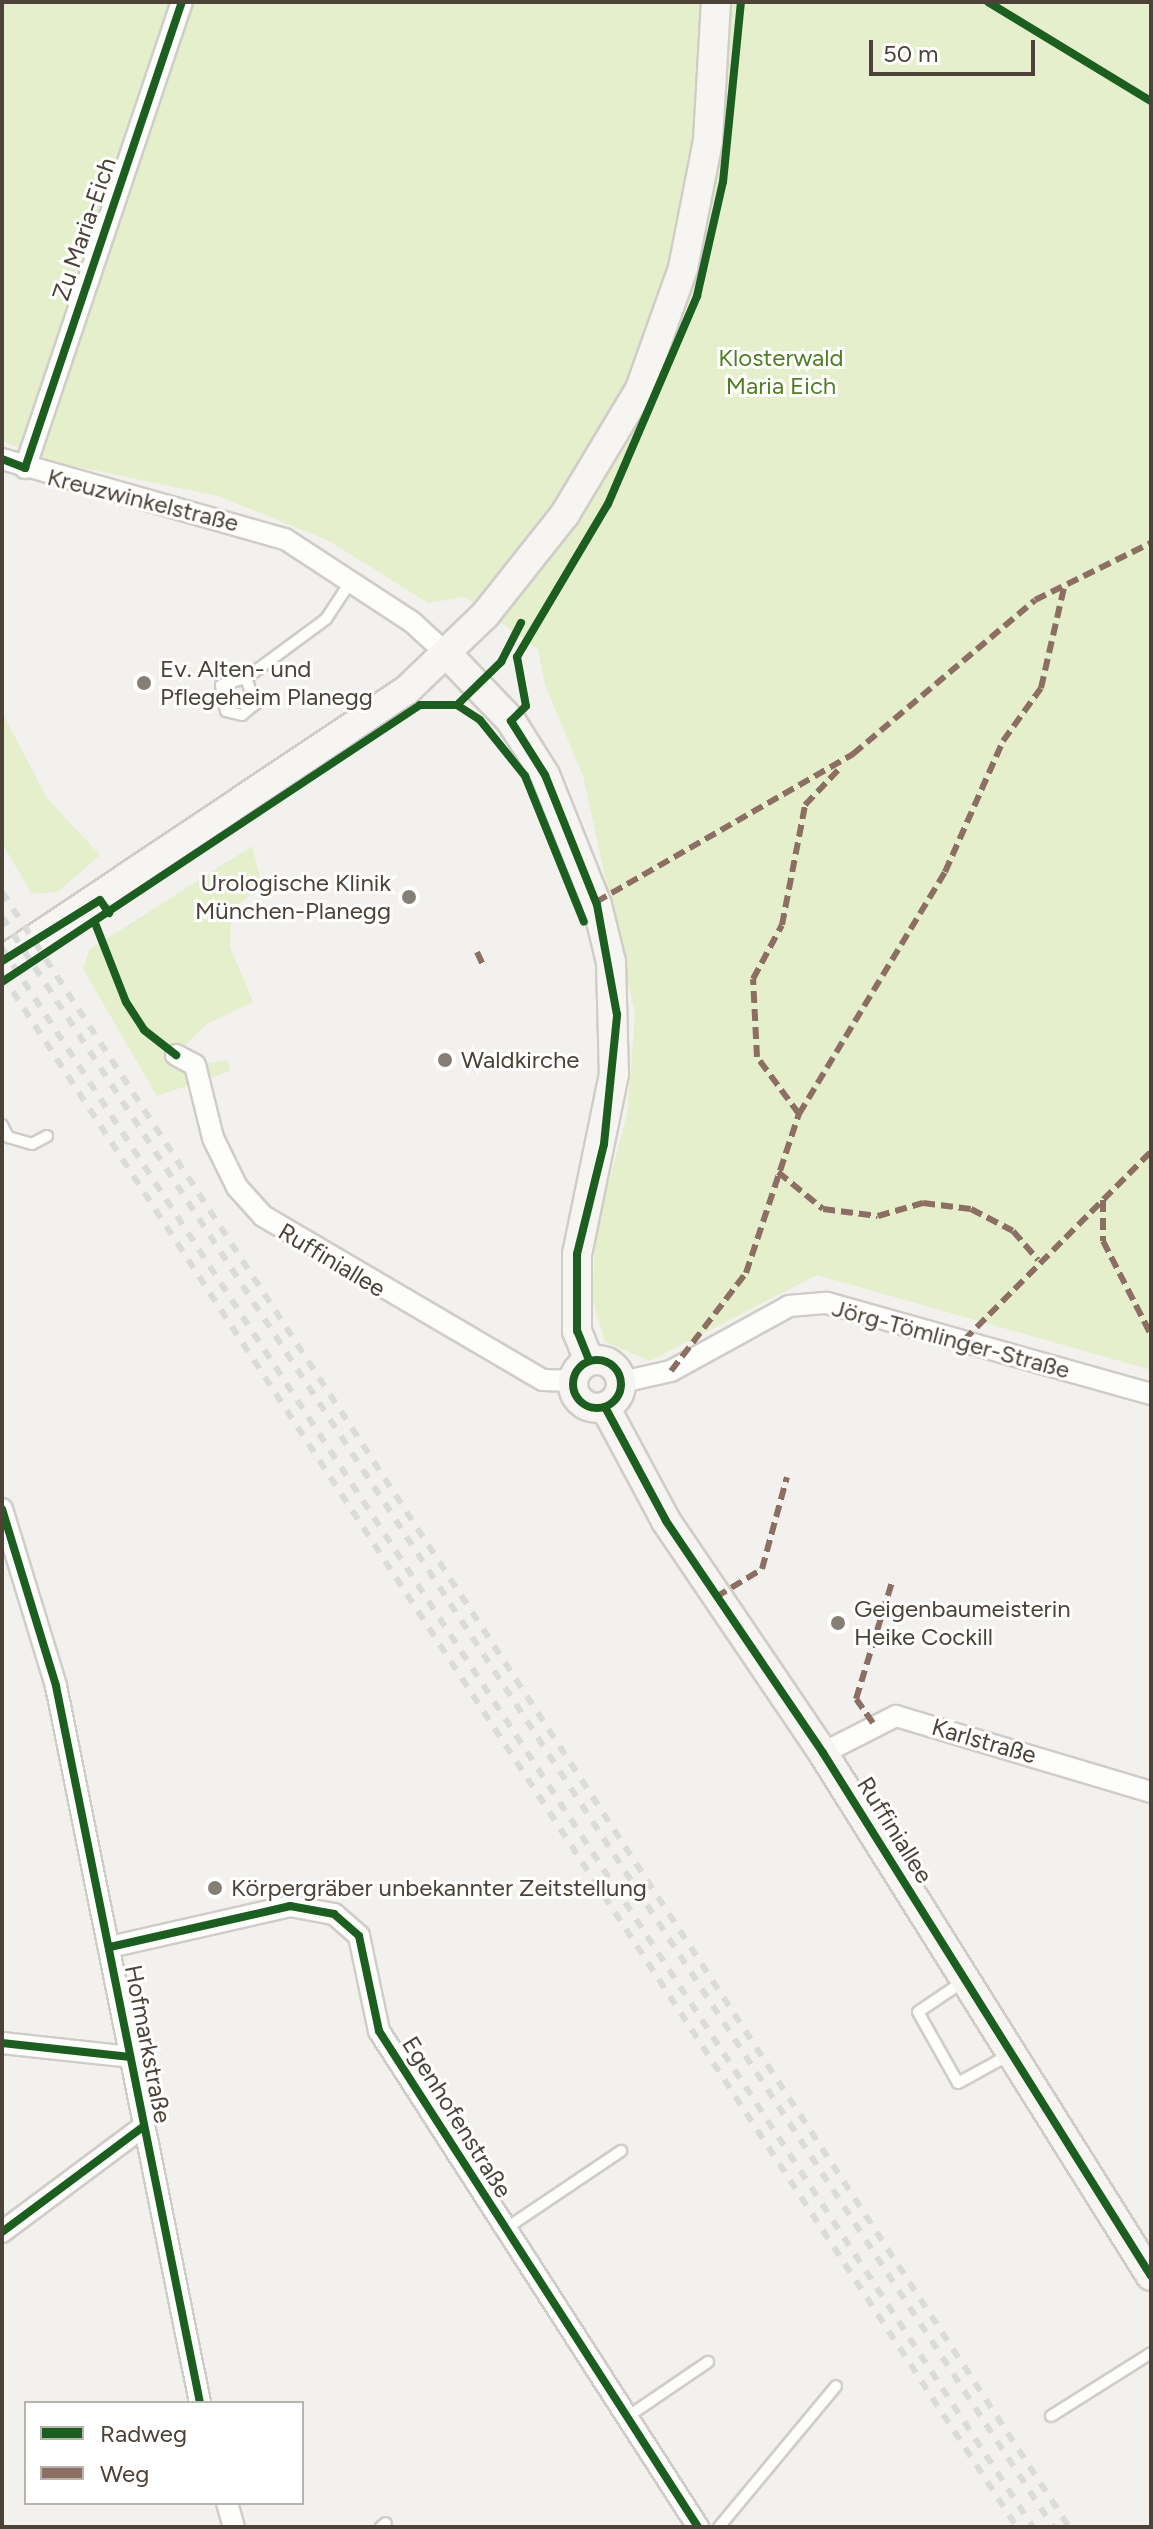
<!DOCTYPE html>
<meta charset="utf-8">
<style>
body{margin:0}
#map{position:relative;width:1153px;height:2529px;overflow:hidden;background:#f3f1ee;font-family:Figtree,sans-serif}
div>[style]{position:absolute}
.green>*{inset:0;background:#e5efcc}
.roads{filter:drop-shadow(2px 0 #d0cdc9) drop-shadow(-2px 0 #d0cdc9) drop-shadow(0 2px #d0cdc9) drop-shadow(0 -2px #d0cdc9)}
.lane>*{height:10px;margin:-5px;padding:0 5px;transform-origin:5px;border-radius:5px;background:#fdfdfc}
.street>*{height:20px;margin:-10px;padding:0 10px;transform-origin:10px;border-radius:10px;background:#fdfdfc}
.secondary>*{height:28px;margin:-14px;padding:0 14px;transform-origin:14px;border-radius:14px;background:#f7f5f1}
.secondary>.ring{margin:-14px;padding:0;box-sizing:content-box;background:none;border:28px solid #f7f5f1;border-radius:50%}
.rail>*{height:6px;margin-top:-3px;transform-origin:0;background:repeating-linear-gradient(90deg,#dbdbda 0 10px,transparent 0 20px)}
.quiet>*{height:6px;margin-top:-3px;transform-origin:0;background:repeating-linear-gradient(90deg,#8d6e63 0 12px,transparent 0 18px)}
.cycleway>*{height:8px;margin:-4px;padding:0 4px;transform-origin:4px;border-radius:4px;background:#1b5e20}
.cycleway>.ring{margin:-4px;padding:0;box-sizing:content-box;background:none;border:8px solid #1b5e20;border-radius:50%}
.dots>*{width:22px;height:22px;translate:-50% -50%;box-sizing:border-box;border:4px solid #fff;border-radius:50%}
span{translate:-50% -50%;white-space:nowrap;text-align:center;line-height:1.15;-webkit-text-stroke:6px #fff;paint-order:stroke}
.street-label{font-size:24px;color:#4c4237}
.park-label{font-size:24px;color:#507e23}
.poi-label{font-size:24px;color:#4c4237}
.left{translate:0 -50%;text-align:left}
.right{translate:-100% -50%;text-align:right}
.frame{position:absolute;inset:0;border:4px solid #4c4237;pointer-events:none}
.legend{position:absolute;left:24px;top:2401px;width:280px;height:104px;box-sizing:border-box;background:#fff;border:2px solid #b7b3af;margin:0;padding:10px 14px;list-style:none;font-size:24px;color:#4c4237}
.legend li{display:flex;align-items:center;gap:16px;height:40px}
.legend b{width:40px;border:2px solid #b7b3af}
.scale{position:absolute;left:869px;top:40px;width:166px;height:36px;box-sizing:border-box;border:4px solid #4c4237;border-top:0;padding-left:10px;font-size:24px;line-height:28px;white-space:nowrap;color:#4c4237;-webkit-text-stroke:6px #fff;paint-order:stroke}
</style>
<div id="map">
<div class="green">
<i style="clip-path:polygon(2px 2px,1151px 2px,1151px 1370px,817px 1275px,650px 1361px,605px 1342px,592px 1298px,596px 1232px,627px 1114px,635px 1014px,583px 776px,545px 685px,538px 649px,465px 597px,428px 603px,329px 541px,218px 496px,54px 462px,2px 441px)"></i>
<i style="clip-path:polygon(2px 712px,47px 798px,100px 855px,58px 892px,32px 894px,2px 843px)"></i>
<i style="clip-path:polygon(252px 846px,262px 884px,232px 911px,230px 947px,253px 1002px,207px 1024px,184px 1046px,183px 1067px,228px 1060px,230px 1071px,157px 1096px,83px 969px,89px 950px)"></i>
</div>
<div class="roads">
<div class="lane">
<i style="left:246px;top:678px;width:28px;rotate:71deg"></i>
<i style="left:255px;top:704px;width:17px;rotate:140deg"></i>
<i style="left:242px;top:715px;width:16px;rotate:-166deg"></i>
<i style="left:226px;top:711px;width:26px;rotate:-101deg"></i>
<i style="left:221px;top:685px;width:26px;rotate:-16deg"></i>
<i style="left:246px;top:678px;width:99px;rotate:-36.4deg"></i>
<i style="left:326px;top:619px;width:45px;rotate:-56.7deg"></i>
<i style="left:2px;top:1125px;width:13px;rotate:63deg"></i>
<i style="left:8px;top:1137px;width:25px;rotate:16deg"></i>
<i style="left:32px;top:1144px;width:17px;rotate:-28deg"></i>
<i style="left:964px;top:1981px;width:55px;rotate:146deg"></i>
<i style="left:918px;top:2012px;width:81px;rotate:60.6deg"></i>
<i style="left:958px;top:2083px;width:60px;rotate:-28.7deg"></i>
<i style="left:505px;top:2229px;width:140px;rotate:-33.9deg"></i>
<i style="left:1051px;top:2416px;width:118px;rotate:-32.2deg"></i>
<i style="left:627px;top:2417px;width:98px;rotate:-34.2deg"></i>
<i style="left:381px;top:2527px;width:6px;rotate:-39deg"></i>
<i style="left:719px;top:2527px;width:183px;rotate:-50.3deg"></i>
</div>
<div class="street">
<i style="left:2px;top:459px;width:294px;rotate:15.8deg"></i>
<i style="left:285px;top:539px;width:152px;rotate:33.2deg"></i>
<i style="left:412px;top:622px;width:49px;rotate:42.5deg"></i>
<i style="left:25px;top:468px;width:492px;rotate:-71.4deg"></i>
<i style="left:176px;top:1055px;width:21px;rotate:28deg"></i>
<i style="left:195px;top:1065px;width:75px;rotate:76.1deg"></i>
<i style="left:213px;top:1138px;width:55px;rotate:63.9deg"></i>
<i style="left:237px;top:1187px;width:39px;rotate:48deg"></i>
<i style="left:263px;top:1216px;width:324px;rotate:30.4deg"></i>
<i style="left:543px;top:1380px;width:30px;rotate:2deg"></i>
<i style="left:622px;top:1382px;width:50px;rotate:-12.7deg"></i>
<i style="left:671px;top:1371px;width:135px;rotate:-28.8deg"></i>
<i style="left:789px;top:1306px;width:38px;rotate:-5deg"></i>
<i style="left:827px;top:1303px;width:337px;rotate:15.7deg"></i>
<i style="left:2px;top:1509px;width:185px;rotate:73deg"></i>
<i style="left:56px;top:1686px;width:731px;rotate:78.64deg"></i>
<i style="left:823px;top:1753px;width:82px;rotate:-26.9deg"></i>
<i style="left:896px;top:1716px;width:266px;rotate:16.6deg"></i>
<i style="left:110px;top:1947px;width:185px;rotate:-12.8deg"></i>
<i style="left:290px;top:1906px;width:45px;rotate:10.3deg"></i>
<i style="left:334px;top:1914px;width:33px;rotate:41deg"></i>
<i style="left:359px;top:1936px;width:97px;rotate:78.1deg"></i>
<i style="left:379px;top:2031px;width:590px;rotate:57.25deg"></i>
<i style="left:2px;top:2043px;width:129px;rotate:6.2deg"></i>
<i style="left:2px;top:2232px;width:176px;rotate:-36.7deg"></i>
<i style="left:227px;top:2503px;width:25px;rotate:74deg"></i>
</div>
<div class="secondary">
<i style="left:448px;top:655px;width:91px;rotate:46.3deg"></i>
<i style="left:511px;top:721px;width:64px;rotate:57.8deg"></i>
<i style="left:545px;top:775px;width:140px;rotate:68.2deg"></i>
<i style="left:597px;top:905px;width:59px;rotate:76.2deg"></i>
<i style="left:611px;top:962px;width:112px;rotate:88.5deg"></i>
<i style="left:614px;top:1074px;width:184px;rotate:101.6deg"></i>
<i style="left:577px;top:1254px;width:77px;rotate:90deg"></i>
<i style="left:577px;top:1331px;width:31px;rotate:68deg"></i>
<i style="left:2px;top:961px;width:487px;rotate:-33.8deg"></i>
<i style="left:407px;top:690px;width:108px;rotate:-43.9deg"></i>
<i style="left:485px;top:615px;width:129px;rotate:-51.6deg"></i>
<i style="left:565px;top:514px;width:146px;rotate:-59deg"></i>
<i style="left:640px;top:389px;width:128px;rotate:-70.4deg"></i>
<i style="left:683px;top:268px;width:130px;rotate:-78.9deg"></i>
<i style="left:708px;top:140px;width:138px;rotate:-86.7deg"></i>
<i class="ring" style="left:573px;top:1360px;width:20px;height:20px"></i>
<i style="left:605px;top:1407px;width:129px;rotate:61.8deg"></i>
<i style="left:666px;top:1521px;width:280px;rotate:55.9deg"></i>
<i style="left:823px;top:1753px;width:617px;rotate:57.91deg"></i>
</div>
</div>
<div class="rail">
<i style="left:2px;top:892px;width:1952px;rotate:56.87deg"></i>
<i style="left:2px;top:917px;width:1923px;rotate:56.86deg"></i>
<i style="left:2px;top:948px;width:1886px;rotate:56.86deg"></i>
<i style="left:2px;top:975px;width:1854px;rotate:56.82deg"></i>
</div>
<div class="quiet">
<i style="left:596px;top:902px;width:297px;rotate:-29.9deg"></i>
<i style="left:853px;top:754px;width:238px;rotate:-40.2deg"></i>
<i style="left:1035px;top:600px;width:129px;rotate:-26.2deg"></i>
<i style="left:477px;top:952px;width:17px;rotate:65deg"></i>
<i style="left:799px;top:1114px;width:71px;rotate:-126.4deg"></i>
<i style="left:757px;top:1057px;width:78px;rotate:-92.9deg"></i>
<i style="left:753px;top:979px;width:61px;rotate:-61.8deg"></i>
<i style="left:782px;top:925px;width:122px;rotate:-79.1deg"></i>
<i style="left:805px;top:805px;width:51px;rotate:-46.6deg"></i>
<i style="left:778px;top:1172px;width:58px;rotate:39.4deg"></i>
<i style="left:823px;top:1209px;width:55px;rotate:7.3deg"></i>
<i style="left:878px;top:1216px;width:47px;rotate:-16.1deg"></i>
<i style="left:923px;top:1203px;width:48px;rotate:7.1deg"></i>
<i style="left:971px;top:1209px;width:47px;rotate:27.6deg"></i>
<i style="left:1013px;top:1231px;width:38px;rotate:49deg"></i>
<i style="left:1103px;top:1200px;width:41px;rotate:90deg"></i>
<i style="left:1103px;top:1241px;width:106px;rotate:62.9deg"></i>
<i style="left:964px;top:1340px;width:265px;rotate:-45.2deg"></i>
<i style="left:671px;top:1371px;width:123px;rotate:-52.6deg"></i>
<i style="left:746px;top:1273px;width:168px;rotate:-71.6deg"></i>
<i style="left:799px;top:1114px;width:283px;rotate:-58.9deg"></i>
<i style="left:945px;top:872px;width:143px;rotate:-66.1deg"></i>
<i style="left:1003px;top:741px;width:65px;rotate:-54.4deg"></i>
<i style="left:1041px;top:688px;width:108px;rotate:-77.1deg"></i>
<i style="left:716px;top:1597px;width:54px;rotate:-31.3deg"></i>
<i style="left:762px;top:1569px;width:95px;rotate:-74.8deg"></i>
<i style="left:873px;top:1723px;width:29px;rotate:-125deg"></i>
<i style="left:856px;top:1699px;width:126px;rotate:-72.9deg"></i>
</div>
<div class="cycleway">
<i style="left:988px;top:2px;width:191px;rotate:31.3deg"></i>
<i style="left:2px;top:459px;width:25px;rotate:21deg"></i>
<i style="left:25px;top:468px;width:492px;rotate:-71.4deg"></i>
<i style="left:457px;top:705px;width:27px;rotate:33deg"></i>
<i style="left:480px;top:720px;width:72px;rotate:51.2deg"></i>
<i style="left:525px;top:776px;width:157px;rotate:68deg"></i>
<i style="left:95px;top:923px;width:85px;rotate:68.6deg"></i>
<i style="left:126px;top:1002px;width:33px;rotate:57deg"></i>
<i style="left:144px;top:1030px;width:41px;rotate:38deg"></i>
<i style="left:2px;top:961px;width:115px;rotate:-31.9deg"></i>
<i style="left:100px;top:900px;width:16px;rotate:55deg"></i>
<i style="left:2px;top:982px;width:501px;rotate:-33.53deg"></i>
<i style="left:420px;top:705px;width:37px"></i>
<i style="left:457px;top:705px;width:62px;rotate:-44.3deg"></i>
<i style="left:501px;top:662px;width:44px;rotate:-62.9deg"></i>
<i class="ring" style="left:573px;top:1360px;width:40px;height:40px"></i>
<i style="left:589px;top:1360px;width:31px;rotate:-112deg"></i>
<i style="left:577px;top:1331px;width:77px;rotate:-90deg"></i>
<i style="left:577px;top:1254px;width:113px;rotate:-76.2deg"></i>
<i style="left:604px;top:1144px;width:130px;rotate:-84.2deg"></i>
<i style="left:617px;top:1015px;width:112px;rotate:-100.3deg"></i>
<i style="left:597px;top:905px;width:140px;rotate:-111.8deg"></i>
<i style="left:545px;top:775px;width:64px;rotate:-122.2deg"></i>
<i style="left:511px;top:721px;width:21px;rotate:-45deg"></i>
<i style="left:526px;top:706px;width:50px;rotate:-100.4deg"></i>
<i style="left:517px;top:657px;width:178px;rotate:-59.3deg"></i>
<i style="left:608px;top:504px;width:226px;rotate:-66.8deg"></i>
<i style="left:697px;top:296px;width:117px;rotate:-77.2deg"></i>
<i style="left:723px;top:182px;width:181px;rotate:-84.3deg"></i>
<i style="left:605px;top:1407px;width:129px;rotate:61.8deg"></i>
<i style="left:666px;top:1521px;width:280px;rotate:55.9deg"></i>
<i style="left:823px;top:1753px;width:617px;rotate:57.91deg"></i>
<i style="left:2px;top:1509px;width:185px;rotate:73deg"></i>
<i style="left:56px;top:1686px;width:731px;rotate:78.64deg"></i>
<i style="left:110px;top:1947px;width:185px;rotate:-12.8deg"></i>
<i style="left:290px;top:1906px;width:45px;rotate:10.3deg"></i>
<i style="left:334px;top:1914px;width:33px;rotate:41deg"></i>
<i style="left:359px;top:1936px;width:97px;rotate:78.1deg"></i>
<i style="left:379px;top:2031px;width:590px;rotate:57.25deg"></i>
<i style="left:2px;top:2043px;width:129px;rotate:6.2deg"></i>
<i style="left:2px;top:2232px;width:176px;rotate:-36.7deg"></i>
</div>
<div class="dots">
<i style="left:144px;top:683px;background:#867f77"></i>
<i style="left:409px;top:897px;background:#867f77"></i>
<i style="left:445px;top:1060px;background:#867f77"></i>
<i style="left:838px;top:1623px;background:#867f77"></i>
<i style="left:215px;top:1888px;background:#867f77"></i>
</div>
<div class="street-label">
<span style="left:84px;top:229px;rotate:-71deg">Zu Maria-Eich</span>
<span style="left:143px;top:500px;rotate:14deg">Kreuzwinkelstraße</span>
<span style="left:332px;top:1260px;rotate:31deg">Ruffiniallee</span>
<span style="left:951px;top:1339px;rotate:15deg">Jörg-Tömlinger-Straße</span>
<span style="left:984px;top:1741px;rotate:16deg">Karlstraße</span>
<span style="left:895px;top:1830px;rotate:58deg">Ruffiniallee</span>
<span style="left:148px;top:2044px;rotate:79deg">Hofmarkstraße</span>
<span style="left:457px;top:2117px;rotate:58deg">Egenhofenstraße</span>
</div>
<div class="park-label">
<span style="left:781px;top:372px">Klosterwald<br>Maria Eich</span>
</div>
<div class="poi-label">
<span class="left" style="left:160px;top:683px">Ev. Alten- und<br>Pflegeheim Planegg</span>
<span class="right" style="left:391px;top:897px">Urologische Klinik<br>München-Planegg</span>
<span class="left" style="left:461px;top:1060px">Waldkirche</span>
<span class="left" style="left:854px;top:1623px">Geigenbaumeisterin<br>Heike Cockill</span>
<span class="left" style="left:231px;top:1888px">Körpergräber unbekannter Zeitstellung</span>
</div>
<div class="frame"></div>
<ul class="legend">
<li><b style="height:10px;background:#1b5e20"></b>Radweg</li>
<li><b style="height:10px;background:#8d6e63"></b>Weg</li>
</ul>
<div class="scale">50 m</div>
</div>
